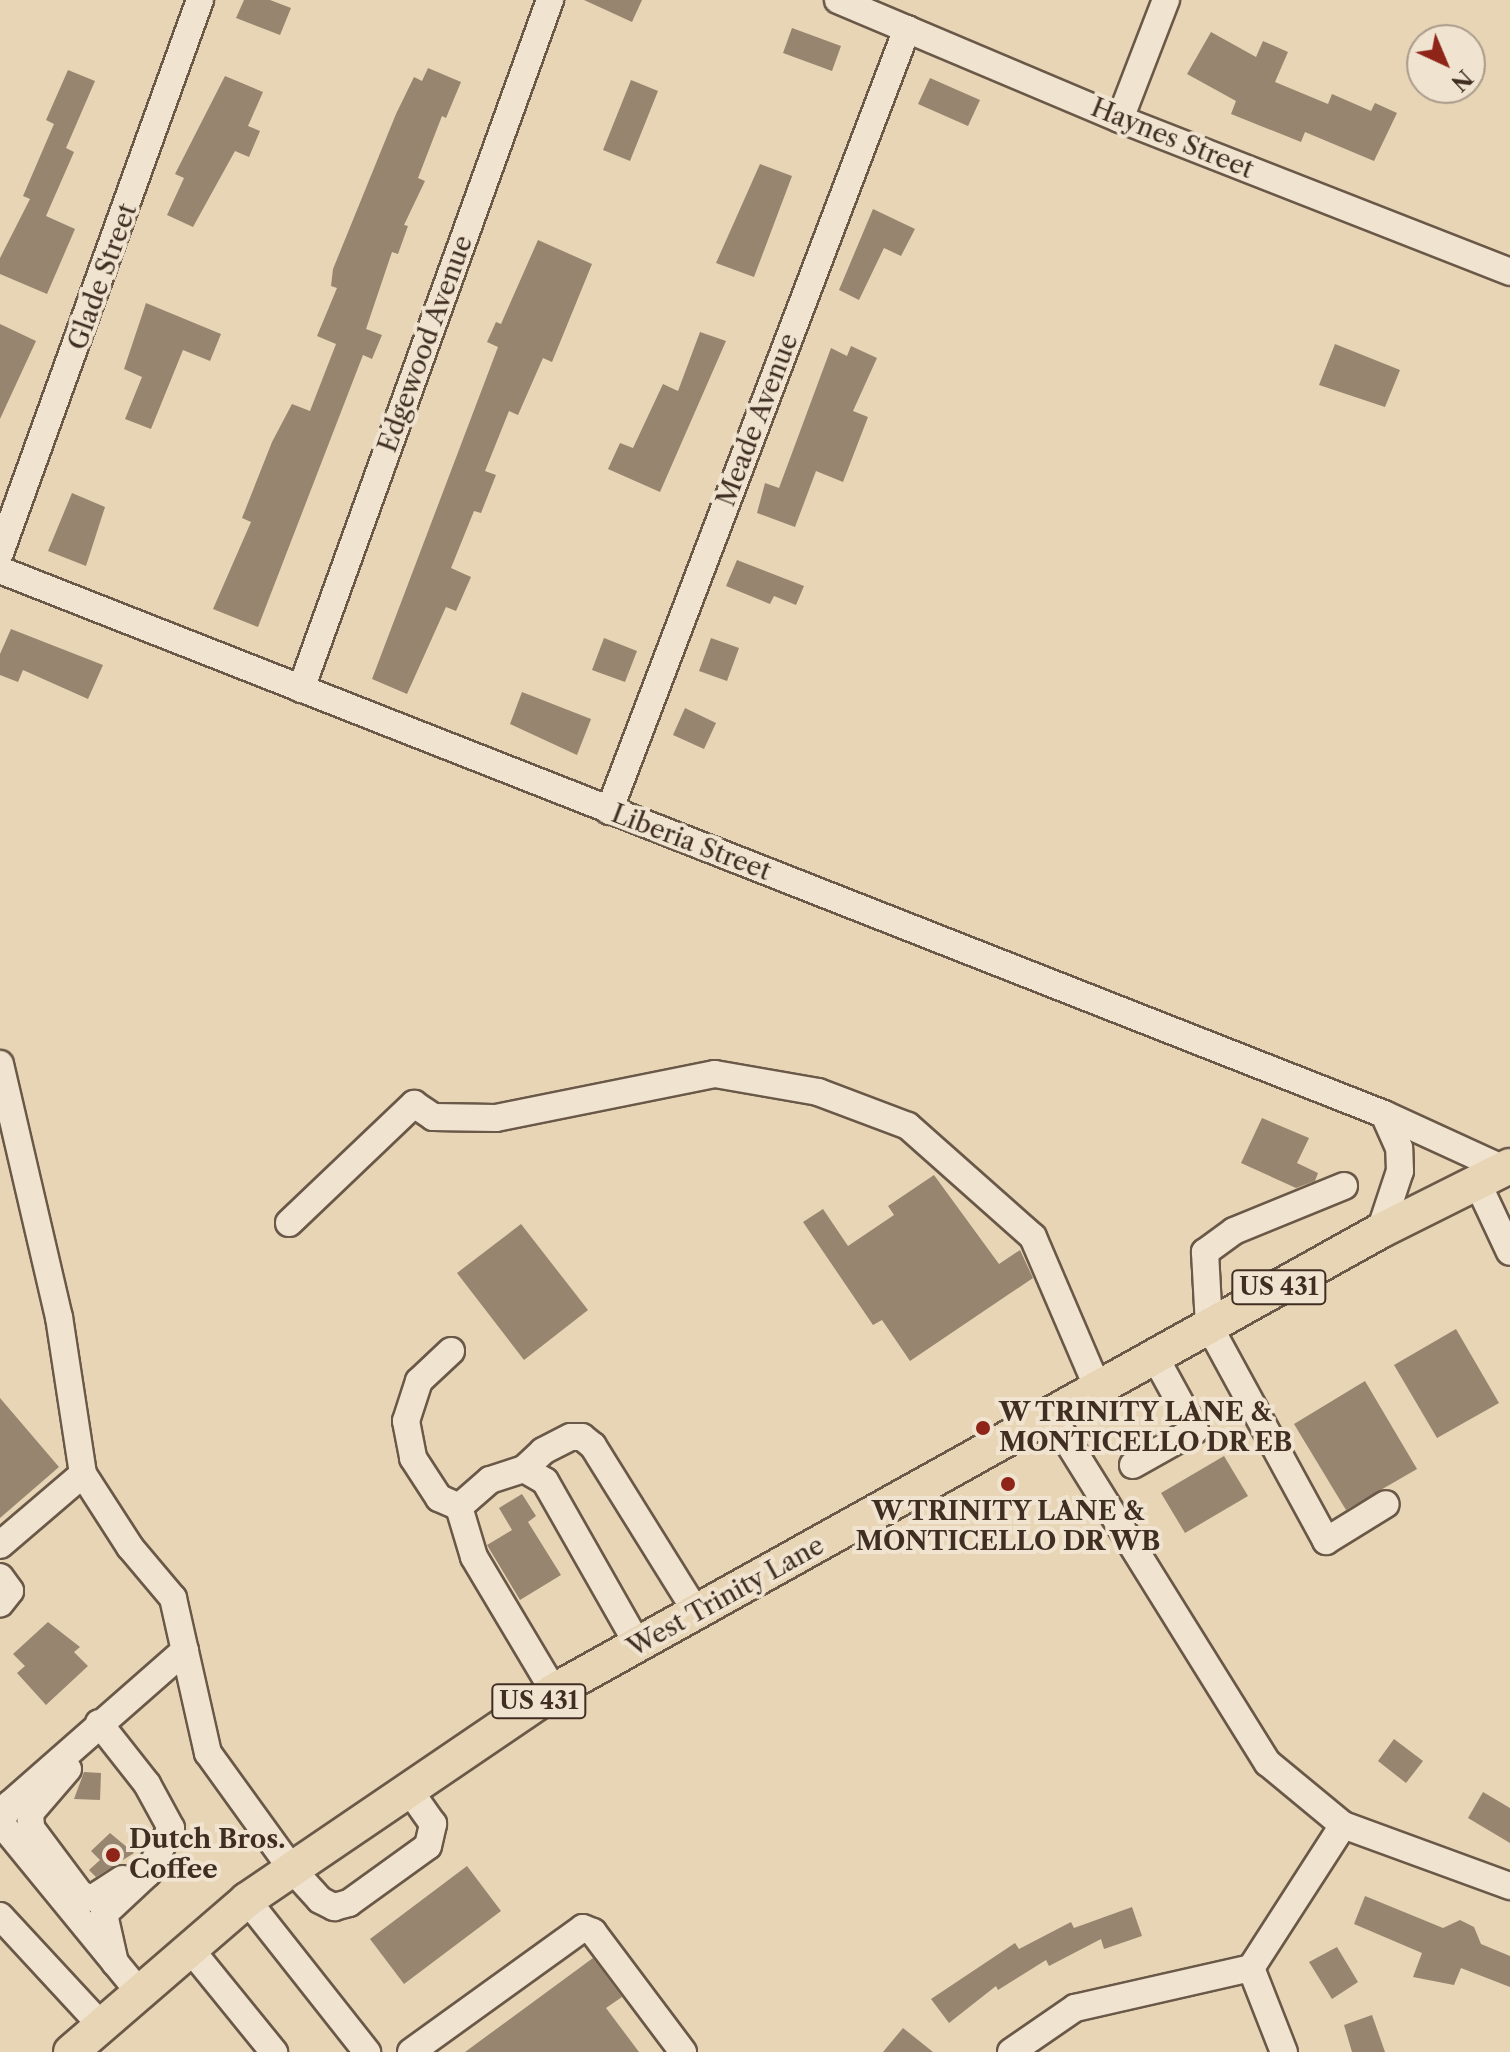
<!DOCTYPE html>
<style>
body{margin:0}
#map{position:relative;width:1510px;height:2052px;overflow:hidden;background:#e8d5b6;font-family:"Libre Caslon Text",serif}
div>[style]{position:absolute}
.building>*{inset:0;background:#97856f}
.roads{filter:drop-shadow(2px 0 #6a5848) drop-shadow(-2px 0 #6a5848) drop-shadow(0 2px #6a5848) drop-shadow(0 -2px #6a5848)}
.minor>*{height:26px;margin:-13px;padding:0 13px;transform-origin:13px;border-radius:13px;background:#f0e4d0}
.major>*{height:34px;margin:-17px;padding:0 17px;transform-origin:17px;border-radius:17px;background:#e8d5b6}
.dots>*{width:22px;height:22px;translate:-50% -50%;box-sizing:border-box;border:4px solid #f0e4d0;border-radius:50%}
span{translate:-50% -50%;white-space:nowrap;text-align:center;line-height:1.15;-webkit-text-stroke:8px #f0e4d0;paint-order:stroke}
.shield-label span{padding:2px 6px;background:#f0e4d0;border:2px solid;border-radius:6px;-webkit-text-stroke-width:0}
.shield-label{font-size:24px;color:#402e23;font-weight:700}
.street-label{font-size:26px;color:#402e23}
.poi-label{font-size:26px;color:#402e23;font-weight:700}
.left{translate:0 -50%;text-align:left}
.north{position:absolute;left:1406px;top:24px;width:80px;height:80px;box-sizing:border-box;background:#f0e4d0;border:2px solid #aa9b8b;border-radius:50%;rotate:136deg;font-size:22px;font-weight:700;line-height:32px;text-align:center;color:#402e23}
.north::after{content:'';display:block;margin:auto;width:28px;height:36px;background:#8f2418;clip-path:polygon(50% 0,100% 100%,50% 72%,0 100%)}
</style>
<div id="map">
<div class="building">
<i style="clip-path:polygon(244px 0,270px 0,291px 8px,280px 35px,236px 18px)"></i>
<i style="clip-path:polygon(584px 0,642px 0,632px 22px)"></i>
<i style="clip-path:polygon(792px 28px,841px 46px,832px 71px,783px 53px)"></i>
<i style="clip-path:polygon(1211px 32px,1256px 57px,1263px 41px,1288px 52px,1275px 82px,1328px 104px,1332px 94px,1371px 111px,1375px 103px,1397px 113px,1374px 161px,1305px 132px,1301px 142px,1231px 114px,1236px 101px,1187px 74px)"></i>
<i style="clip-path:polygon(428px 68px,461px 82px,446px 118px,442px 116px,418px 178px,425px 181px,404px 225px,408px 226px,398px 254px,392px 252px,366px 329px,382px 335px,372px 359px,363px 355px,258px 627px,213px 609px,251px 522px,242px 518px,272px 442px,292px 404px,310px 411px,336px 344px,317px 336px,337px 288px,331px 286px,333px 269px,396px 114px,414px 77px,422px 81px)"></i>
<i style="clip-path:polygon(68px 70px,95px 81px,66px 148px,74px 152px,46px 216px,75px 229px,47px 294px,0 274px,0 258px,30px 199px,23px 196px,54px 124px,46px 120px)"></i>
<i style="clip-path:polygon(225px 76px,263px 92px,248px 126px,260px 131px,249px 157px,235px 151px,193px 227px,167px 215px,184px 178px,175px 174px)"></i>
<i style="clip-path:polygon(930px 78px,980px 100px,968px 126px,918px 104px)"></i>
<i style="clip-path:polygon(631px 80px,658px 91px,630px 161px,603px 150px)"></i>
<i style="clip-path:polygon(760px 164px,792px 176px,754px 277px,716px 263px)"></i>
<i style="clip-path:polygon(873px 209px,915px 229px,901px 256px,884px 248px,859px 300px,839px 290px)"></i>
<i style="clip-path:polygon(538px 240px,592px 264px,552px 362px,543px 358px,518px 415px,509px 411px,485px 471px,496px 475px,481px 513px,474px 511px,451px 568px,471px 577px,456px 611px,446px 607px,407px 694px,372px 679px,498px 347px,487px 342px,496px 322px,501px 324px)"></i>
<i style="clip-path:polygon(146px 303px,221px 334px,210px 361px,183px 350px,151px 429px,125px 419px,142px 377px,124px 369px)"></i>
<i style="clip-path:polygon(0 324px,36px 341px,0 419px)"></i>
<i style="clip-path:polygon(700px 332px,726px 341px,660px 492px,608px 469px,620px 443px,633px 448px,663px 384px,678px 391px)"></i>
<i style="clip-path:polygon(1335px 344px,1400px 370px,1385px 407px,1319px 385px)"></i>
<i style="clip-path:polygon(851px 346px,877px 358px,853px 411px,868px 417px,843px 482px,816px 471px,795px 527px,757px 513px,765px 483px,779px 488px,831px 348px,847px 356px)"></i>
<i style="clip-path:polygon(72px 493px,105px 507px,86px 566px,48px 551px)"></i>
<i style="clip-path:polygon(737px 560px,804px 586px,796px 605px,774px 596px,770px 604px,726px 586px)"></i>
<i style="clip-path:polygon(11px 629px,103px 665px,88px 699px,23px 670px,18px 682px,0 675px,0 654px)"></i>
<i style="clip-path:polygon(604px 638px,637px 651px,625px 682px,592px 670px)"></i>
<i style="clip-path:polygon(711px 638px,739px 648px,727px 681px,699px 671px)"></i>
<i style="clip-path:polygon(522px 692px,591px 719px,577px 755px,510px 724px)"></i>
<i style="clip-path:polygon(685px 708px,716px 723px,704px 749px,673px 735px)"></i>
<i style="clip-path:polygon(1262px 1118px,1309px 1138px,1297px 1163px,1318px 1173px,1315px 1181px,1296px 1188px,1241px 1163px)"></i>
<i style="clip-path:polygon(934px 1175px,999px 1264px,1020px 1250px,1033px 1278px,910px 1361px,882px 1320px,873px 1325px,803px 1222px,823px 1209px,848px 1246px,894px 1215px,888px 1206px)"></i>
<i style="clip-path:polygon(521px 1224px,588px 1310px,524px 1360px,457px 1273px)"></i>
<i style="clip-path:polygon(1456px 1329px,1499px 1403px,1437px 1438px,1394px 1365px)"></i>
<i style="clip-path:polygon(1365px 1381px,1417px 1469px,1346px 1510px,1294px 1424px)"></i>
<i style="clip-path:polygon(0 1398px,59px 1467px,0 1518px)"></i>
<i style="clip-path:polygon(1224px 1456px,1248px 1496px,1185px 1533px,1161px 1493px)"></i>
<i style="clip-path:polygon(522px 1494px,536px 1516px,528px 1522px,561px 1575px,520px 1600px,487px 1545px,512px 1530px,499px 1508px)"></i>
<i style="clip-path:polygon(48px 1622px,80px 1647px,74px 1652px,88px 1666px,46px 1705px,17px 1673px,25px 1666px,13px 1654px)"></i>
<i style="clip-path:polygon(1394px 1739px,1423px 1761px,1406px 1783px,1378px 1761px)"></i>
<i style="clip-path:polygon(84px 1772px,101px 1773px,100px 1800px,74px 1799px)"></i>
<i style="clip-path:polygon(1483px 1792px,1510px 1808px,1510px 1843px,1468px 1818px)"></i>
<i style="clip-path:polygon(110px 1833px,134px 1853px,96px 1877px,89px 1870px,100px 1860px,91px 1851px)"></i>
<i style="clip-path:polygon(467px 1866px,501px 1911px,404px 1984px,370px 1939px)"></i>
<i style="clip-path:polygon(1365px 1896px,1443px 1928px,1460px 1920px,1474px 1927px,1481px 1944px,1510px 1956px,1510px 1987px,1461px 1968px,1454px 1985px,1413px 1977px,1422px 1953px,1354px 1924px)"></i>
<i style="clip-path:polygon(1132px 1907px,1142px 1936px,1104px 1949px,1101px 1939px,1049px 1966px,1046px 1960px,998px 1990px,996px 1986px,949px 2023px,931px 1999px,1015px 1943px,1019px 1949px,1071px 1922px,1074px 1928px)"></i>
<i style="clip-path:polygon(1337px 1947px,1358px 1982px,1332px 1999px,1309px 1962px)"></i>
<i style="clip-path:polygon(593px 1958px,622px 1997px,606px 2008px,639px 2052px,465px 2052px)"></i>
<i style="clip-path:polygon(1372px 2015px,1385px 2052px,1352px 2052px,1344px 2025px)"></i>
<i style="clip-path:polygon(903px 2028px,933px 2052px,883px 2052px)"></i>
</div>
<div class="roads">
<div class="minor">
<i style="left:838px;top:0;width:306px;rotate:22.9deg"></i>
<i style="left:1120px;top:119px;width:419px;rotate:21.4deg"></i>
<i style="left:1120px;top:119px;width:128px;rotate:-68.9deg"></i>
<i style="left:0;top:553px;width:588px;rotate:-70.12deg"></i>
<i style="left:0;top:570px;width:1487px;rotate:21.46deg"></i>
<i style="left:1384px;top:1114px;width:132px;rotate:24.6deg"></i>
<i style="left:301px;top:689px;width:733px;rotate:-70.13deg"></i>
<i style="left:609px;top:811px;width:837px;rotate:-69.14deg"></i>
<i style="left:0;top:1064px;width:260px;rotate:76.9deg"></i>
<i style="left:59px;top:1317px;width:159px;rotate:81.3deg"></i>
<i style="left:83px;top:1474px;width:87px;rotate:57.2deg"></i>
<i style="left:130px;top:1547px;width:67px;rotate:49.9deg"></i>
<i style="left:173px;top:1598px;width:159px;rotate:77.3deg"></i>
<i style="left:208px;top:1753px;width:142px;rotate:54.2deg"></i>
<i style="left:291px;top:1868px;width:43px;rotate:47.8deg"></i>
<i style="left:320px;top:1900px;width:16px;rotate:27deg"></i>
<i style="left:334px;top:1907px;width:16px;rotate:-15deg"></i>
<i style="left:349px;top:1903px;width:97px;rotate:-35.8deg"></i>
<i style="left:428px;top:1846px;width:23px;rotate:-77deg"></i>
<i style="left:433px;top:1824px;width:45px;rotate:-125.1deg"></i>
<i style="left:1477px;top:1182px;width:77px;rotate:64.8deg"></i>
<i style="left:1344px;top:1186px;width:119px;rotate:157.8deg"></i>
<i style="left:1234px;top:1231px;width:36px;rotate:144deg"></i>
<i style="left:1205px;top:1252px;width:74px;rotate:86.9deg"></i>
<i style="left:1209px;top:1326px;width:245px;rotate:61.4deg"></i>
<i style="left:1326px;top:1541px;width:70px;rotate:-31.7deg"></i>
<i style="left:289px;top:1223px;width:173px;rotate:-43.6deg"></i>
<i style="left:414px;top:1104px;width:23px;rotate:34deg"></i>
<i style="left:433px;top:1117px;width:63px;rotate:0.9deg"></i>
<i style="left:496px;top:1118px;width:223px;rotate:-11.4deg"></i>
<i style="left:715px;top:1074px;width:105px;rotate:9.9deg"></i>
<i style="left:818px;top:1092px;width:96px;rotate:20.7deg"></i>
<i style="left:908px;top:1126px;width:167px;rotate:41.6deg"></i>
<i style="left:1033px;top:1237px;width:165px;rotate:66.8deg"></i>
<i style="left:1380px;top:1231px;width:63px;rotate:-71.6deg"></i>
<i style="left:1400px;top:1171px;width:23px;rotate:-92deg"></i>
<i style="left:1399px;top:1148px;width:37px;rotate:-114deg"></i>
<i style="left:451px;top:1351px;width:44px;rotate:136.8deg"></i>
<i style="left:419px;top:1381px;width:42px;rotate:108deg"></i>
<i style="left:406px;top:1421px;width:38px;rotate:79deg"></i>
<i style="left:413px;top:1458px;width:48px;rotate:57deg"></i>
<i style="left:439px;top:1498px;width:22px;rotate:24deg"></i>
<i style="left:459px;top:1507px;width:52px;rotate:73.3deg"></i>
<i style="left:474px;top:1557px;width:156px;rotate:59.2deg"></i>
<i style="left:1051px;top:1415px;width:410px;rotate:58.1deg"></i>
<i style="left:1268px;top:1763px;width:97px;rotate:39.6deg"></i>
<i style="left:1343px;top:1825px;width:178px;rotate:20.1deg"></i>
<i style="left:1133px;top:1465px;width:71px;rotate:-29.4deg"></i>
<i style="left:1195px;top:1430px;width:83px;rotate:-118.7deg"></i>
<i style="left:524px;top:1469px;width:24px;rotate:30deg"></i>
<i style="left:545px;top:1481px;width:189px;rotate:60.4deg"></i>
<i style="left:459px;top:1507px;width:41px;rotate:-41.1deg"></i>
<i style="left:490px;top:1480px;width:36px;rotate:-18deg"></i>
<i style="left:524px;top:1469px;width:26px;rotate:-43deg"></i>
<i style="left:543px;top:1451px;width:31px;rotate:-27deg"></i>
<i style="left:571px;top:1437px;width:11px"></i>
<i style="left:582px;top:1437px;width:14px;rotate:39deg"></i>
<i style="left:593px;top:1446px;width:197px;rotate:58.1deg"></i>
<i style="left:0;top:1545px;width:109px;rotate:-40.5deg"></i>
<i style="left:0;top:1577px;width:17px;rotate:54deg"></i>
<i style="left:10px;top:1591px;width:16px;rotate:128deg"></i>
<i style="left:99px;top:1723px;width:78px;rotate:51.8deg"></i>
<i style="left:147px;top:1784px;width:50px;rotate:61.4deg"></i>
<i style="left:171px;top:1828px;width:51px;rotate:117.1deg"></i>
<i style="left:148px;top:1873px;width:60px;rotate:137deg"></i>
<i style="left:104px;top:1914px;width:50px;rotate:77.3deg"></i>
<i style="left:68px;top:1769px;width:58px;rotate:130.8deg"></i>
<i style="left:30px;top:1813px;width:15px;rotate:86deg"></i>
<i style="left:31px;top:1828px;width:84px;rotate:53.3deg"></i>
<i style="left:81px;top:1895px;width:12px;rotate:14deg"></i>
<i style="left:93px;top:1898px;width:35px;rotate:-33deg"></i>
<i style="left:247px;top:1900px;width:194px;rotate:51.7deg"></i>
<i style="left:0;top:1916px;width:150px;rotate:47.2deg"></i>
<i style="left:191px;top:1950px;width:132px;rotate:50.9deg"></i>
<i style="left:1251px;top:1968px;width:170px;rotate:-57.2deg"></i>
<i style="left:1251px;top:1968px;width:90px;rotate:68.6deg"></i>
<i style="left:140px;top:1993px;width:220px;rotate:-129.3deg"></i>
<i style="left:1px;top:1823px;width:21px;rotate:-65deg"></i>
<i style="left:10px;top:1804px;width:233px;rotate:-41.3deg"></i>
<i style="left:411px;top:2052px;width:212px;rotate:-35.8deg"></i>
<i style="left:583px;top:1928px;width:11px;rotate:22deg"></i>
<i style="left:593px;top:1932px;width:150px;rotate:53.1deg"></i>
<i style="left:1011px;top:2052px;width:78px;rotate:-34.5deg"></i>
<i style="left:1075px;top:2008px;width:180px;rotate:-12.8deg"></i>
</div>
<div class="major">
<i style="left:71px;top:2052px;width:233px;rotate:-40.8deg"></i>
<i style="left:247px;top:1900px;width:371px;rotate:-34.2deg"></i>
<i style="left:554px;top:1691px;width:945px;rotate:-29.11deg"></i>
<i style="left:1380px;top:1231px;width:145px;rotate:-26.6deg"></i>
</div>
</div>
<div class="dots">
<i style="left:983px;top:1428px;background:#8f2418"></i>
<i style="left:1008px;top:1484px;background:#8f2418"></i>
<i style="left:113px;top:1855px;background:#8f2418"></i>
</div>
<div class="shield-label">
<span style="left:1279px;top:1287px">US 431</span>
<span style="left:539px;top:1701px">US 431</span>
</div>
<div class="street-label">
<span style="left:1172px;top:139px;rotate:22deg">Haynes Street</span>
<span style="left:103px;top:277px;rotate:-70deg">Glade Street</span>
<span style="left:426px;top:344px;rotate:-70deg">Edgewood Avenue</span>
<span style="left:758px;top:420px;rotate:-69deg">Meade Avenue</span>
<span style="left:691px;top:843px;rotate:21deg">Liberia Street</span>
<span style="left:726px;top:1597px;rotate:-29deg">West Trinity Lane</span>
</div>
<div class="poi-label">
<span class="left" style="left:999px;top:1428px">W TRINITY LANE &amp;<br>MONTICELLO DR EB</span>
<span style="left:1008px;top:1527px">W TRINITY LANE &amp;<br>MONTICELLO DR WB</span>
<span class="left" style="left:129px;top:1855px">Dutch Bros.<br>Coffee</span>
</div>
<div class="north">N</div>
</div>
